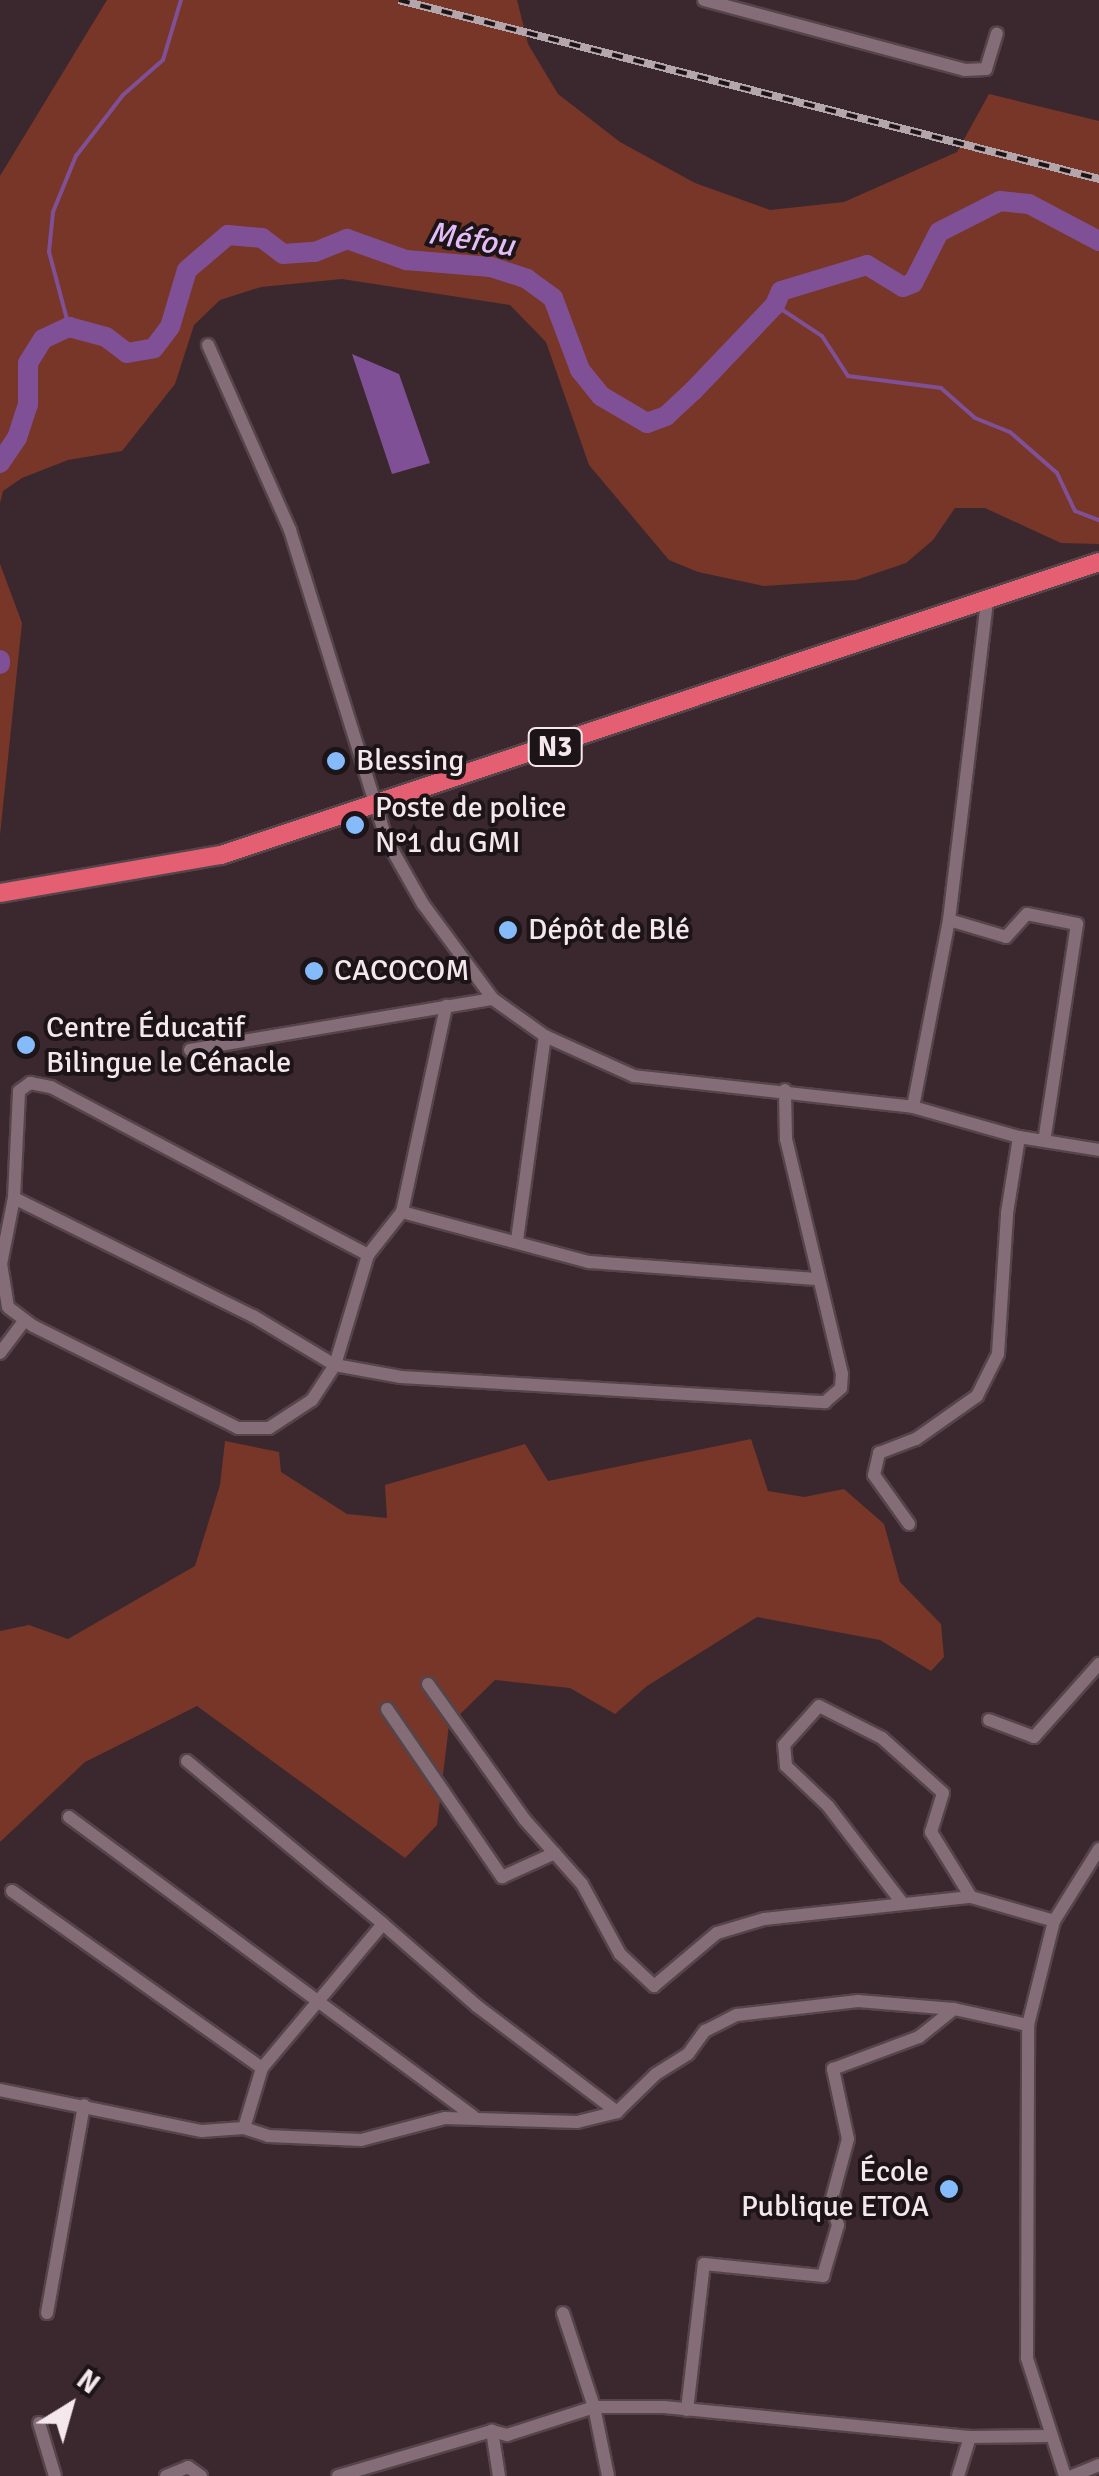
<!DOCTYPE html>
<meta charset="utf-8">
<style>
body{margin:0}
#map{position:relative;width:1099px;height:2476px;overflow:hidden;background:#3b282f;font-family:Signika,sans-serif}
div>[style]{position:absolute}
.green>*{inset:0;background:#773627}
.water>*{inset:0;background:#805096}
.stream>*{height:4px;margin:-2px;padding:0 2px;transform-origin:2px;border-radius:2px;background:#805096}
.river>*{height:20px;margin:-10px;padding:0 10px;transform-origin:10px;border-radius:10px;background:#805096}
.roads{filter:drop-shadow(2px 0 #55444a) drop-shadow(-2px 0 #55444a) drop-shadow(0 2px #55444a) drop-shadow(0 -2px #55444a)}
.minor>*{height:12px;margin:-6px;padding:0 6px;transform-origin:6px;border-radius:6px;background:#846d76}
.highway>*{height:18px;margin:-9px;padding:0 9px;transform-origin:9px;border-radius:9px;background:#e55f72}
.rail>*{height:8px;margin-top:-4px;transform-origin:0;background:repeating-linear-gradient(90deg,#1c1417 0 11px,#b5a6ac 0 22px);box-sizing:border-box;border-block:2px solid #b5a6ac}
.dots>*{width:28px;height:28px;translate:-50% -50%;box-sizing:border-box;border:5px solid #1c1417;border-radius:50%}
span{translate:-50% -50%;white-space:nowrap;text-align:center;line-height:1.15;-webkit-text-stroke:8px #1c1417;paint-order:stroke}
.shield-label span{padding:2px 8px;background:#1c1417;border:2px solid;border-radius:8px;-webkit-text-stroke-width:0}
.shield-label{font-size:28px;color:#f5e8ed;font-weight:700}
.poi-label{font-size:30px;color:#f5e8ed}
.left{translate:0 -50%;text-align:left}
.right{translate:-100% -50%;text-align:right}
.water-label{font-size:32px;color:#e3bdf7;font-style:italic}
.north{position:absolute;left:20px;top:2356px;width:100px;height:100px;-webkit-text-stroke:8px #1c1417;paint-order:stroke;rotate:37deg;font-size:28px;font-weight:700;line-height:40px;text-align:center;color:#f5e8ed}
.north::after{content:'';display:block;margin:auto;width:35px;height:45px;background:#f5e8ed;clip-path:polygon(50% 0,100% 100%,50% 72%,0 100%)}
</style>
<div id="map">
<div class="green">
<i style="clip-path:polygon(107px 0,517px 0,528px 44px,558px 94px,620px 142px,695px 183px,770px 210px,844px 202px,957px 152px,989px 94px,1099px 121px,1099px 544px,1061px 543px,985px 508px,955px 508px,933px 540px,906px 563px,856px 580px,764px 586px,698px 572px,669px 560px,589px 465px,546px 342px,510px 305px,342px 279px,261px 287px,220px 300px,194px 325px,175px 384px,122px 451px,68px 460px,22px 478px,3px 491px,0 503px,0 176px)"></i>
<i style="clip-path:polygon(0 564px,22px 623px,0 835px)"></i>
<i style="clip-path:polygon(751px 1439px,768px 1491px,804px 1497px,844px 1489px,884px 1524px,900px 1582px,941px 1624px,944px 1657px,931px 1671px,880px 1640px,757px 1617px,647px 1686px,615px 1714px,570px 1688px,495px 1680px,449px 1725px,437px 1825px,405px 1858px,197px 1706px,85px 1762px,0 1842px,0 1631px,29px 1625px,68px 1639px,195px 1566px,220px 1485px,225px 1441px,279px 1452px,281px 1472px,347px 1514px,387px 1518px,385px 1485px,525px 1444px,548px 1481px)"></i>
</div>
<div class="water">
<i style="clip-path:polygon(352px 354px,399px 374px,430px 463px,392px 474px)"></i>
</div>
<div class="stream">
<i style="left:775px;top:305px;width:56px;rotate:33.4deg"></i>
<i style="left:822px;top:336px;width:48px;rotate:57deg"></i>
<i style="left:848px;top:376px;width:94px;rotate:7.4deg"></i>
<i style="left:941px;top:388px;width:45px;rotate:41.4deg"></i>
<i style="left:975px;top:418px;width:38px;rotate:22deg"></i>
<i style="left:1010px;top:432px;width:62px;rotate:41.1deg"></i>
<i style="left:1057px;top:473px;width:42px;rotate:64.7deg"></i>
<i style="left:1075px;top:511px;width:26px;rotate:21deg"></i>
<i style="left:69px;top:327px;width:78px;rotate:-104.9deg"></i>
<i style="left:49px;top:252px;width:40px;rotate:-84.3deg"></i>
<i style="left:53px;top:212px;width:61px;rotate:-67.7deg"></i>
<i style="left:76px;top:156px;width:77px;rotate:-52.4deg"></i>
<i style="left:123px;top:95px;width:53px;rotate:-41.2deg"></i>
<i style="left:163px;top:60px;width:63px;rotate:-73.3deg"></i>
</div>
<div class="river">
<i style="left:0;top:463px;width:30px;rotate:-56deg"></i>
<i style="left:17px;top:438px;width:35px;rotate:-72deg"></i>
<i style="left:28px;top:405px;width:42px;rotate:-90deg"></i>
<i style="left:28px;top:363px;width:28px;rotate:-58deg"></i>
<i style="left:43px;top:339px;width:29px;rotate:-25deg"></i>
<i style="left:69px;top:327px;width:38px;rotate:15deg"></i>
<i style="left:106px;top:337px;width:26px;rotate:37deg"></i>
<i style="left:127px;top:353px;width:27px;rotate:-10deg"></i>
<i style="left:154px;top:348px;width:26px;rotate:-53deg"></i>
<i style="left:170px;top:327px;width:59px;rotate:-73.4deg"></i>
<i style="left:187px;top:270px;width:54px;rotate:-40.5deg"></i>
<i style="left:228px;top:235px;width:34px;rotate:5deg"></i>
<i style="left:262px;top:238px;width:26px;rotate:37deg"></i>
<i style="left:283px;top:254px;width:32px;rotate:-4deg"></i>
<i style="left:315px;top:252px;width:35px;rotate:-22deg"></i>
<i style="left:347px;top:239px;width:63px;rotate:19.6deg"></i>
<i style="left:406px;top:260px;width:85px;rotate:4.7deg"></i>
<i style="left:491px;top:267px;width:38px;rotate:18deg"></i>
<i style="left:527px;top:279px;width:32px;rotate:36deg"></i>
<i style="left:553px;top:298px;width:77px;rotate:69.4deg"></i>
<i style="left:580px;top:370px;width:33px;rotate:51deg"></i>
<i style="left:601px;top:396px;width:53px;rotate:30.4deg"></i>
<i style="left:647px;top:423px;width:20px;rotate:-20deg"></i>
<i style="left:666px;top:416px;width:37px;rotate:-43deg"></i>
<i style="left:693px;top:391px;width:119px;rotate:-46.4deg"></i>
<i style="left:775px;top:305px;width:15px;rotate:-67deg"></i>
<i style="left:781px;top:291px;width:90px;rotate:-16.8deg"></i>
<i style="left:867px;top:265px;width:42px;rotate:31.4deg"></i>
<i style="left:903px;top:287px;width:11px;rotate:-22deg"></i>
<i style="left:913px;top:283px;width:57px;rotate:-63deg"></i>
<i style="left:939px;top:232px;width:68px;rotate:-26.9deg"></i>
<i style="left:1000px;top:201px;width:29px;rotate:6deg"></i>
<i style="left:1029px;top:204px;width:79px;rotate:27.9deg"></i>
<i style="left:0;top:660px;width:4px;rotate:90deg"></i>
</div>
<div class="roads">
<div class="minor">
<i style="left:704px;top:0;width:270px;rotate:15deg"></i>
<i style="left:965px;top:70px;width:21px;rotate:-3deg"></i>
<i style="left:986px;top:69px;width:37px;rotate:-73deg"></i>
<i style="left:208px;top:345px;width:202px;rotate:66.1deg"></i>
<i style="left:290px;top:530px;width:324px;rotate:72.7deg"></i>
<i style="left:386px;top:839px;width:75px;rotate:60.4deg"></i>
<i style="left:423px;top:904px;width:118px;rotate:53.6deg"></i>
<i style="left:493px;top:999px;width:64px;rotate:35.4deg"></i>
<i style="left:545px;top:1036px;width:98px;rotate:24.2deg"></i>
<i style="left:634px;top:1076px;width:281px;rotate:6.3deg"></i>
<i style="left:913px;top:1107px;width:110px;rotate:15.8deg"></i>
<i style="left:1019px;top:1137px;width:81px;rotate:9.2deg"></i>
<i style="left:949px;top:920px;width:59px;rotate:16.6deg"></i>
<i style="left:1006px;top:937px;width:31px;rotate:-48deg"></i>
<i style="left:1027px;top:914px;width:51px;rotate:11.3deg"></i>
<i style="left:1077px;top:924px;width:219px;rotate:98.6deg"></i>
<i style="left:190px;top:1050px;width:307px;rotate:-9.6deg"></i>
<i style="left:30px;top:1083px;width:21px;rotate:11deg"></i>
<i style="left:51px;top:1087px;width:359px;rotate:27.9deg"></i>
<i style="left:368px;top:1255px;width:115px;rotate:106.7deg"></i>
<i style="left:335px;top:1365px;width:42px;rotate:123.3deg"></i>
<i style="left:312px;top:1400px;width:51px;rotate:146.9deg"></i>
<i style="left:269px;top:1428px;width:31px;rotate:180deg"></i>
<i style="left:238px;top:1428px;width:229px;rotate:-153.5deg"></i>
<i style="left:33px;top:1326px;width:31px;rotate:-143deg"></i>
<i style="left:8px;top:1307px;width:44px;rotate:-99.2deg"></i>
<i style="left:1px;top:1264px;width:67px;rotate:-78.9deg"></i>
<i style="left:14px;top:1198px;width:107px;rotate:-87.3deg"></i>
<i style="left:19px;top:1091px;width:14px;rotate:-36deg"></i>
<i style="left:913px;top:1107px;width:190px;rotate:-79.1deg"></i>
<i style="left:949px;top:920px;width:321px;rotate:-83.2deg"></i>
<i style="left:14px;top:1198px;width:267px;rotate:26.3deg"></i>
<i style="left:253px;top:1316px;width:96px;rotate:30.9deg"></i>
<i style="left:335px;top:1365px;width:67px;rotate:10.3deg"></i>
<i style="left:401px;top:1377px;width:425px;rotate:3.4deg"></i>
<i style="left:825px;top:1402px;width:21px;rotate:-41deg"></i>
<i style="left:841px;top:1388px;width:14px;rotate:-86deg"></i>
<i style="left:842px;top:1374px;width:242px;rotate:-103.4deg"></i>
<i style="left:786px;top:1139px;width:49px;rotate:-91.2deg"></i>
<i style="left:402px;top:1212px;width:211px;rotate:-77.9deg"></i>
<i style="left:517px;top:1240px;width:206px;rotate:-82.2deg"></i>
<i style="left:368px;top:1255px;width:55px;rotate:-51.7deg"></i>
<i style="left:402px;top:1212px;width:194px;rotate:15deg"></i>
<i style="left:589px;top:1262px;width:228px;rotate:4.3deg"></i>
<i style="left:0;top:1353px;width:40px;rotate:-53deg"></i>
<i style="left:909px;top:1524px;width:60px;rotate:-125.5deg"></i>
<i style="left:874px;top:1475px;width:23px;rotate:-77deg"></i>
<i style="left:879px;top:1453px;width:40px;rotate:-21deg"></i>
<i style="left:916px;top:1439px;width:75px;rotate:-35.2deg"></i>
<i style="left:977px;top:1396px;width:47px;rotate:-63.4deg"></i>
<i style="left:998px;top:1354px;width:141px;rotate:-86.3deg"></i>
<i style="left:1007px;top:1213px;width:77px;rotate:-81deg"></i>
<i style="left:428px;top:1684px;width:167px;rotate:54.5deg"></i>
<i style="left:525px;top:1820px;width:86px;rotate:48.3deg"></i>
<i style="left:582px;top:1884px;width:80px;rotate:61.5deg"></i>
<i style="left:620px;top:1954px;width:47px;rotate:43.3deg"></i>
<i style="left:654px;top:1986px;width:82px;rotate:-40.1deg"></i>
<i style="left:717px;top:1933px;width:49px;rotate:-16.6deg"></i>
<i style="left:764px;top:1919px;width:208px;rotate:-6.1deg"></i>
<i style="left:971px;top:1897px;width:86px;rotate:16.1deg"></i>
<i style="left:387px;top:1709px;width:204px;rotate:55.6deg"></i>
<i style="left:502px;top:1877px;width:58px;rotate:-24.4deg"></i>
<i style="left:989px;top:1720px;width:48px;rotate:20.7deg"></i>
<i style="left:1034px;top:1737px;width:98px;rotate:-48.3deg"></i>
<i style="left:187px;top:1761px;width:255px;rotate:39.7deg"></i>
<i style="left:69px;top:1817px;width:503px;rotate:36.51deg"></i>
<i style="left:12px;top:1891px;width:306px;rotate:35.3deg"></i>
<i style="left:903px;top:1904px;width:123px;rotate:-127.4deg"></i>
<i style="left:828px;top:1806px;width:58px;rotate:-136.4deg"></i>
<i style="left:786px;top:1766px;width:21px;rotate:-95deg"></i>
<i style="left:784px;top:1745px;width:52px;rotate:-48.1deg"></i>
<i style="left:819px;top:1706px;width:71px;rotate:26.9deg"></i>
<i style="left:882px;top:1738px;width:82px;rotate:42deg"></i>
<i style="left:943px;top:1793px;width:41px;rotate:107.1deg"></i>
<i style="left:931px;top:1832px;width:76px;rotate:58.4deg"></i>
<i style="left:0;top:2090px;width:206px;rotate:11.5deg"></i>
<i style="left:202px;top:2131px;width:42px;rotate:-4.1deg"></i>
<i style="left:244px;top:2128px;width:25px;rotate:18deg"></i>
<i style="left:268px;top:2136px;width:93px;rotate:2.5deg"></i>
<i style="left:361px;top:2140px;width:87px;rotate:-14.7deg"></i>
<i style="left:445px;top:2118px;width:132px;rotate:1.7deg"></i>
<i style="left:577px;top:2122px;width:41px;rotate:-14deg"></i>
<i style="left:617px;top:2112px;width:54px;rotate:-44.3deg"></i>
<i style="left:656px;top:2074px;width:38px;rotate:-32deg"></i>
<i style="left:688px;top:2054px;width:29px;rotate:-54deg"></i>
<i style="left:705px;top:2031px;width:36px;rotate:-27deg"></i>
<i style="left:737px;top:2015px;width:122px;rotate:-6.6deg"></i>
<i style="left:858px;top:2001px;width:96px;rotate:4.8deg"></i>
<i style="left:954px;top:2009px;width:76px;rotate:12.2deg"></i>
<i style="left:244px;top:2128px;width:63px;rotate:-73.3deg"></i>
<i style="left:262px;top:2068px;width:188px;rotate:-50deg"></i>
<i style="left:383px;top:1924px;width:125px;rotate:41.1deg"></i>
<i style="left:477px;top:2006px;width:176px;rotate:37.1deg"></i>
<i style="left:47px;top:2313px;width:211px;rotate:-79.9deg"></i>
<i style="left:563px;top:2313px;width:99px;rotate:71.7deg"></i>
<i style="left:594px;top:2407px;width:70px"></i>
<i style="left:664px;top:2407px;width:307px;rotate:5.6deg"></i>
<i style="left:970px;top:2437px;width:78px;rotate:-0.7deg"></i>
<i style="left:687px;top:2410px;width:147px;rotate:-83.4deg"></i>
<i style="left:704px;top:2264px;width:120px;rotate:5.8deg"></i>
<i style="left:823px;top:2276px;width:53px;rotate:-73.6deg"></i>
<i style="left:838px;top:2225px;width:24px;rotate:-107deg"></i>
<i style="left:831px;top:2202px;width:65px;rotate:-74.9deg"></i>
<i style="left:848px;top:2139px;width:72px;rotate:-102.1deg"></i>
<i style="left:833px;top:2069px;width:92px;rotate:-20.4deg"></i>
<i style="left:919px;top:2037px;width:45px;rotate:-38.7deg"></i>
<i style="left:39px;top:2423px;width:55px;rotate:73.2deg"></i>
<i style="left:166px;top:2476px;width:24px;rotate:-22deg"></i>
<i style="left:188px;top:2467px;width:16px;rotate:35deg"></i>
<i style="left:338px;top:2476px;width:160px;rotate:-16.3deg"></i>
<i style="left:499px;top:2476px;width:46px;rotate:-98.8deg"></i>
<i style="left:492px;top:2431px;width:16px;rotate:15deg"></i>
<i style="left:507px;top:2435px;width:91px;rotate:-17.8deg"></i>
<i style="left:594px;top:2407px;width:70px;rotate:78.5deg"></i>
<i style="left:958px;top:2476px;width:41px;rotate:-72.9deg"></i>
<i style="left:1065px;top:2476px;width:124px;rotate:-107.9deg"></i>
<i style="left:1027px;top:2358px;width:333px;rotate:-89.8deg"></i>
<i style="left:1028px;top:2025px;width:107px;rotate:-76deg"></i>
<i style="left:1054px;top:1921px;width:85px;rotate:-58deg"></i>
<i style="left:1072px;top:2476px;width:29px;rotate:-22deg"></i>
</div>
<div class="highway">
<i style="left:0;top:893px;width:224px;rotate:-9.8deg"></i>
<i style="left:221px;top:855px;width:926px;rotate:-18.45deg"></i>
</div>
</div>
<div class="rail">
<i style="left:399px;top:0;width:723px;rotate:14.34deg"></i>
</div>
<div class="dots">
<i style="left:336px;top:761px;background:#86bbfb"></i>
<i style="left:355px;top:825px;background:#86bbfb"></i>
<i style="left:508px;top:930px;background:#86bbfb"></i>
<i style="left:314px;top:971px;background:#86bbfb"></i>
<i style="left:26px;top:1045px;background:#86bbfb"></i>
<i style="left:949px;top:2189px;background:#86bbfb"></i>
</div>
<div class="shield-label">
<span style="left:555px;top:747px">N3</span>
</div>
<div class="poi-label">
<span class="left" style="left:356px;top:761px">Blessing</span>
<span class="left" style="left:375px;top:825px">Poste de police<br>N°1 du GMI</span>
<span class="left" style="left:528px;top:930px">Dépôt de Blé</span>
<span class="left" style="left:334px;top:971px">CACOCOM</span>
<span class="left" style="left:46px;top:1045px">Centre Éducatif<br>Bilingue le Cénacle</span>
<span class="right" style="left:929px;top:2189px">École<br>Publique ETOA</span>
</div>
<div class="water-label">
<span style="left:471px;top:240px;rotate:9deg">Méfou</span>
</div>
<div class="north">N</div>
</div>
